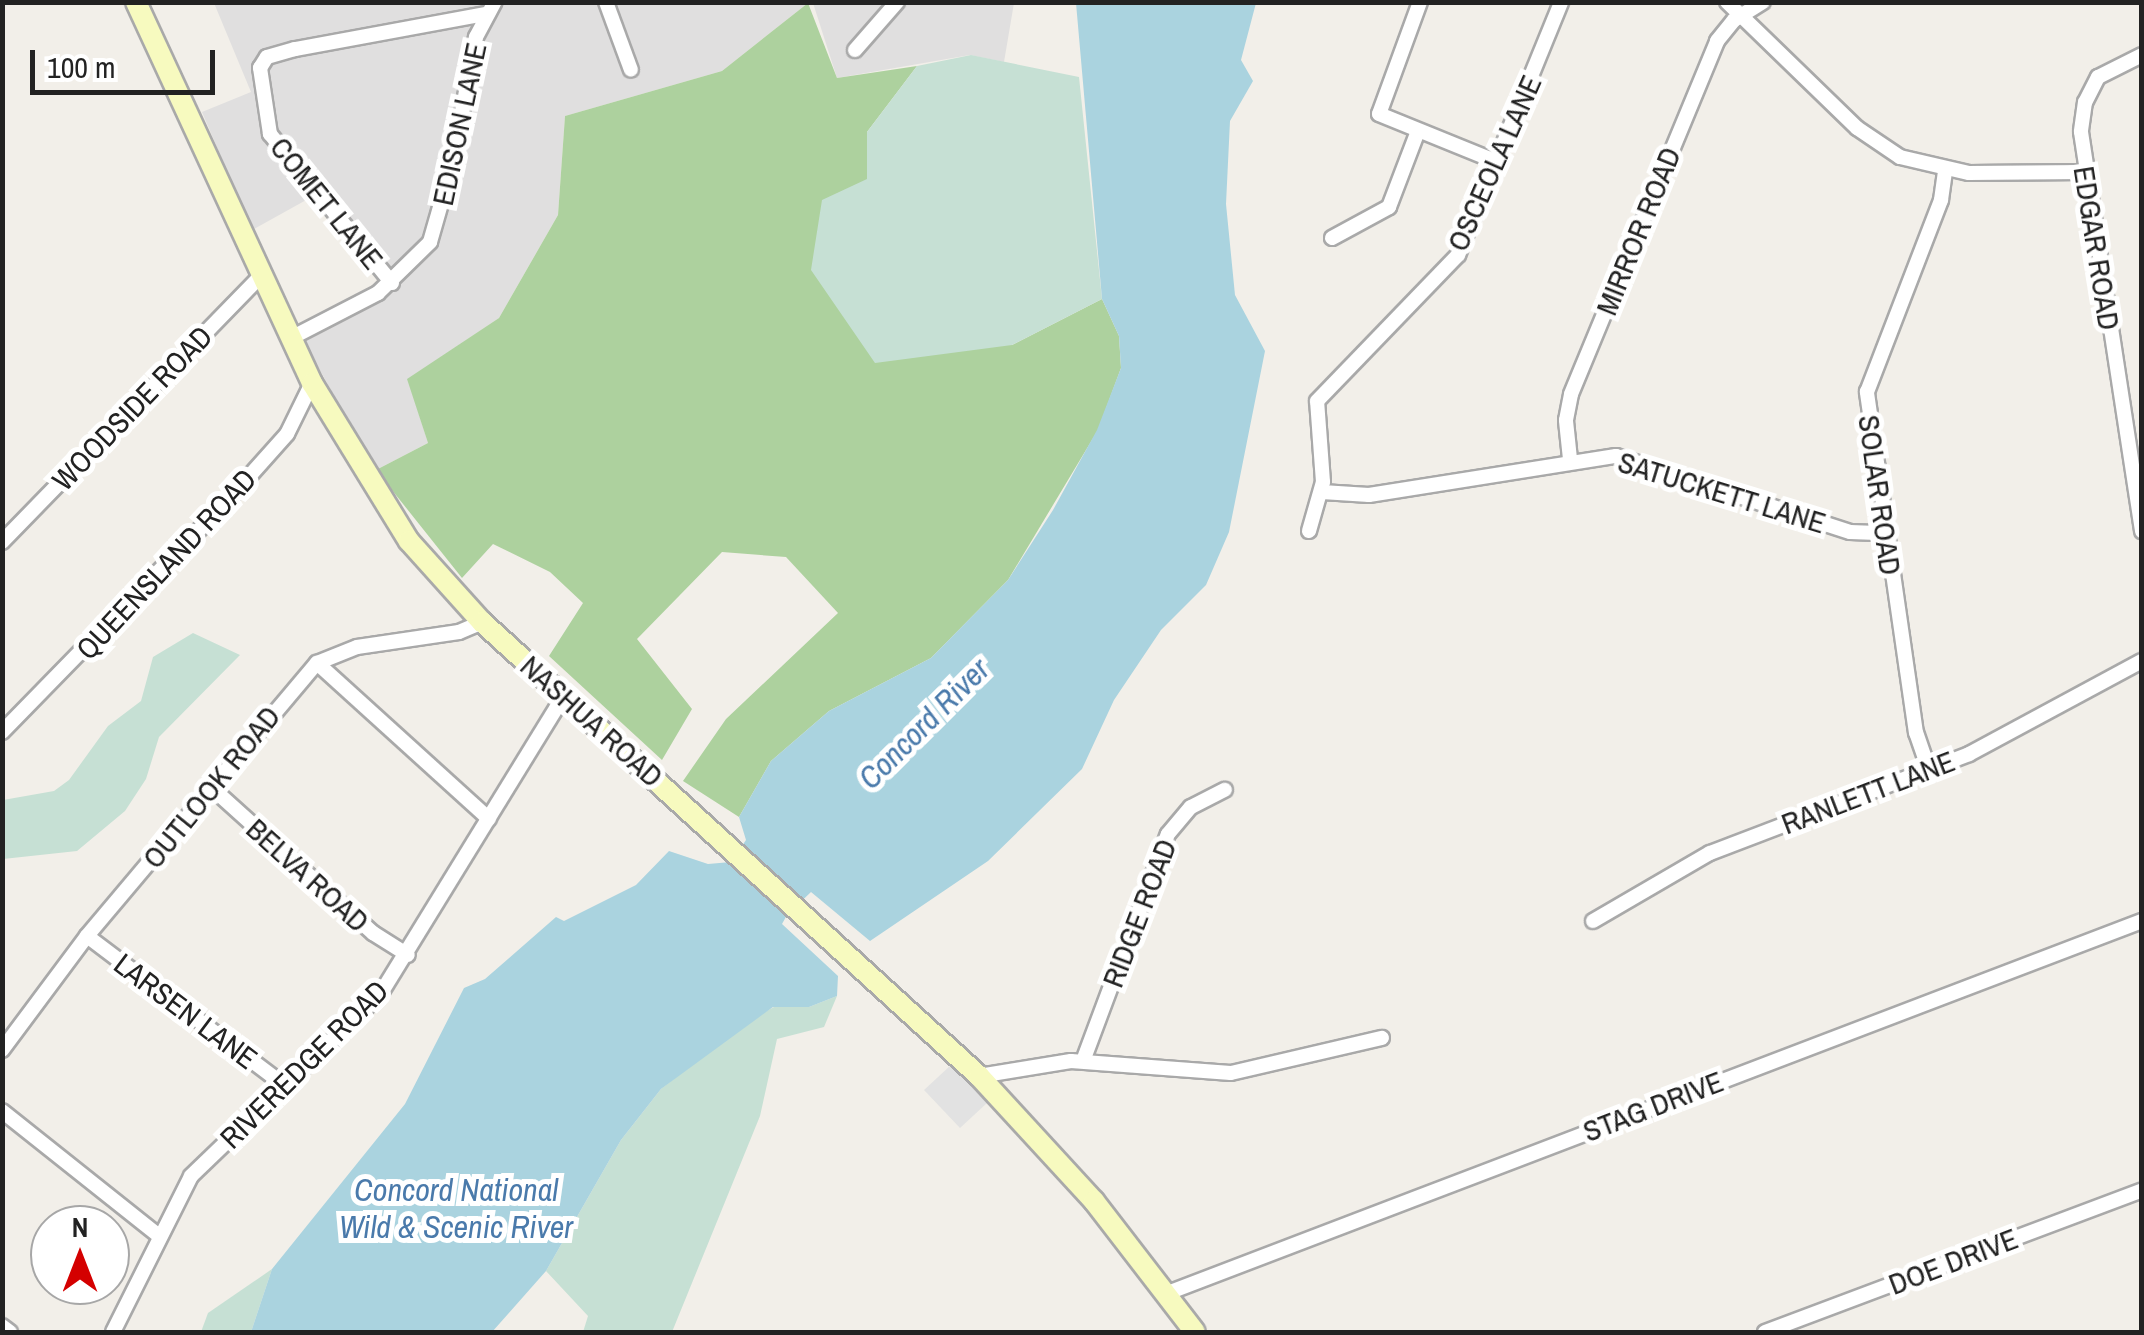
<!DOCTYPE html>
<style>
body{margin:0}
#map{position:relative;width:2144px;height:1335px;overflow:hidden;background:#f2efe9;font-family:"Archivo Narrow",sans-serif}
div>[style]{position:absolute}
.residential>*{inset:0;background:#e0dfdf}
.forest>*{inset:0;background:#add19e}
.wetland>*{inset:0;background:#c6e0d4}
.parking>*{inset:0;background:#e2e2e2}
.water>*{inset:0;background:#aad3df}
.roads{filter:drop-shadow(2px 0 #a9a9a9) drop-shadow(-2px 0 #a9a9a9) drop-shadow(0 2px #a9a9a9) drop-shadow(0 -2px #a9a9a9)}
.street>*{height:14px;margin:-7px;padding:0 7px;transform-origin:7px;border-radius:7px;background:#fff}
.secondary>*{height:20px;margin:-10px;padding:0 10px;transform-origin:10px;border-radius:10px;background:#f7fabf}
span{translate:-50% -50%;white-space:nowrap;text-align:center;line-height:1.15;-webkit-text-stroke:10px #fff;paint-order:stroke}
.street-label{font-size:30px;color:#222}
.water-label{font-size:32px;color:#4a7aab;font-style:italic}
.frame{position:absolute;inset:0;border:5px solid #222;pointer-events:none}
.north{position:absolute;left:30px;top:1205px;width:100px;height:100px;box-sizing:border-box;background:#fff;border:2px solid #a7a7a7;border-radius:50%;rotate:0deg;font-size:28px;font-weight:700;line-height:40px;text-align:center;color:#222}
.north::after{content:'';display:block;margin:auto;width:35px;height:45px;background:#d40000;clip-path:polygon(50% 0,100% 100%,50% 72%,0 100%)}
.scale{position:absolute;left:30px;top:50px;width:185px;height:45px;box-sizing:border-box;border:5px solid #222;border-top:0;padding-left:12px;font-size:30px;line-height:35px;white-space:nowrap;color:#222;-webkit-text-stroke:8px #fff;paint-order:stroke}
</style>
<div id="map">
<div class="residential">
<i style="clip-path:polygon(214px 3px,808px 3px,722px 71px,565px 116px,558px 215px,499px 318px,408px 379px,428px 443px,376px 470px,304px 342px,398px 288px,326px 189px,252px 230px,202px 112px,251px 92px)"></i>
<i style="clip-path:polygon(813px 3px,1014px 3px,1004px 62px,970px 55px,837px 78px)"></i>
</div>
<div class="forest">
<i style="clip-path:polygon(808px 3px,837px 78px,917px 66px,867px 132px,867px 179px,1012px 345px,1102px 299px,1119px 336px,1121px 368px,1098px 430px,1008px 580px,931px 658px,829px 711px,771px 761px,739px 817px,683px 781px,726px 719px,838px 613px,786px 557px,722px 552px,637px 639px,692px 709px,662px 760px,549px 656px,583px 603px,550px 572px,493px 544px,462px 578px,376px 470px,428px 443px,407px 379px,499px 318px,558px 215px,565px 116px,722px 71px)"></i>
</div>
<div class="wetland">
<i style="clip-path:polygon(971px 55px,1079px 77px,1102px 299px,1012px 345px,875px 363px,811px 270px,822px 200px,867px 179px,867px 132px,917px 66px)"></i>
<i style="clip-path:polygon(193px 633px,240px 655px,159px 737px,146px 779px,125px 811px,77px 851px,3px 859px,3px 800px,54px 791px,69px 780px,108px 726px,141px 701px,153px 657px)"></i>
<i style="clip-path:polygon(837px 996px,824px 1027px,777px 1039px,760px 1116px,672px 1332px,583px 1332px,588px 1316px,546px 1271px,621px 1140px,661px 1089px,746px 1022px,774px 1007px,809px 1007px)"></i>
<i style="clip-path:polygon(272px 1269px,251px 1332px,201px 1332px,208px 1313px)"></i>
</div>
<div class="parking">
<i style="clip-path:polygon(951px 1065px,987px 1103px,960px 1128px,924px 1090px)"></i>
</div>
<div class="water">
<i style="clip-path:polygon(1076px 3px,1256px 3px,1241px 60px,1253px 81px,1230px 121px,1226px 204px,1235px 295px,1265px 351px,1229px 532px,1206px 585px,1161px 630px,1114px 700px,1082px 769px,988px 861px,870px 941px,811px 892px,787px 915px,782px 924px,838px 976px,837px 996px,809px 1007px,773px 1007px,661px 1089px,621px 1140px,546px 1271px,492px 1332px,251px 1332px,272px 1269px,405px 1104px,464px 988px,485px 979px,556px 917px,564px 921px,636px 885px,669px 851px,708px 864px,731px 862px,746px 840px,739px 817px,771px 761px,829px 711px,931px 658px,1008px 580px,1053px 510px,1097px 430px,1121px 368px,1119px 336px,1102px 299px)"></i>
</div>
<div class="roads">
<div class="street">
<i style="left:606px;top:2px;width:72px;rotate:69.8deg"></i>
<i style="left:1420px;top:2px;width:119px;rotate:110.1deg"></i>
<i style="left:1379px;top:114px;width:127px;rotate:22.1deg"></i>
<i style="left:1727px;top:2px;width:181px;rotate:44.1deg"></i>
<i style="left:1857px;top:128px;width:52px;rotate:34deg"></i>
<i style="left:1900px;top:157px;width:71px;rotate:13.1deg"></i>
<i style="left:1969px;top:173px;width:116px;rotate:-0.5deg"></i>
<i style="left:855px;top:50px;width:64px;rotate:-48.8deg"></i>
<i style="left:2142px;top:55px;width:49px;rotate:153.4deg"></i>
<i style="left:2098px;top:77px;width:28px;rotate:117deg"></i>
<i style="left:2085px;top:102px;width:30px;rotate:98deg"></i>
<i style="left:2081px;top:132px;width:404px;rotate:81.3deg"></i>
<i style="left:1332px;top:238px;width:65px;rotate:-28.5deg"></i>
<i style="left:1389px;top:207px;width:81px;rotate:-69.1deg"></i>
<i style="left:392px;top:283px;width:193px;rotate:-129.3deg"></i>
<i style="left:270px;top:134px;width:67px;rotate:-98.6deg"></i>
<i style="left:260px;top:68px;width:13px;rotate:-58deg"></i>
<i style="left:267px;top:57px;width:29px;rotate:-16deg"></i>
<i style="left:295px;top:49px;width:194px;rotate:-10.4deg"></i>
<i style="left:291px;top:338px;width:98px;rotate:-27.3deg"></i>
<i style="left:378px;top:293px;width:73px;rotate:-44.4deg"></i>
<i style="left:430px;top:242px;width:83px;rotate:-74deg"></i>
<i style="left:453px;top:162px;width:127px;rotate:-79.6deg"></i>
<i style="left:476px;top:37px;width:40px;rotate:-62deg"></i>
<i style="left:1570px;top:459px;width:39px;rotate:-96deg"></i>
<i style="left:1566px;top:420px;width:26px;rotate:-79deg"></i>
<i style="left:1571px;top:394px;width:382px;rotate:-67.5deg"></i>
<i style="left:1717px;top:41px;width:27px;rotate:-51deg"></i>
<i style="left:1734px;top:20px;width:34px;rotate:-32deg"></i>
<i style="left:1322px;top:492px;width:47px;rotate:3.7deg"></i>
<i style="left:1369px;top:495px;width:250px;rotate:-9deg"></i>
<i style="left:1616px;top:456px;width:246px;rotate:18deg"></i>
<i style="left:1850px;top:532px;width:34px;rotate:2deg"></i>
<i style="left:1309px;top:531px;width:51px;rotate:-74.1deg"></i>
<i style="left:1323px;top:482px;width:81px;rotate:-94.2deg"></i>
<i style="left:1317px;top:401px;width:203px;rotate:-46deg"></i>
<i style="left:1458px;top:255px;width:273px;rotate:-67.8deg"></i>
<i style="left:2px;top:542px;width:373px;rotate:-45.8deg"></i>
<i style="left:317px;top:663px;width:232px;rotate:42.2deg"></i>
<i style="left:2px;top:732px;width:325px;rotate:-45.7deg"></i>
<i style="left:229px;top:499px;width:87px;rotate:-48.3deg"></i>
<i style="left:287px;top:434px;width:57px;rotate:-63.9deg"></i>
<i style="left:1929px;top:770px;width:39px;rotate:-109deg"></i>
<i style="left:1916px;top:733px;width:345px;rotate:-98.2deg"></i>
<i style="left:1867px;top:392px;width:206px;rotate:-68.9deg"></i>
<i style="left:1941px;top:200px;width:30px;rotate:-82deg"></i>
<i style="left:212px;top:788px;width:217px;rotate:42deg"></i>
<i style="left:373px;top:933px;width:41px;rotate:32.2deg"></i>
<i style="left:1593px;top:921px;width:135px;rotate:-30.2deg"></i>
<i style="left:1710px;top:853px;width:277px;rotate:-20.9deg"></i>
<i style="left:1969px;top:754px;width:196px;rotate:-28.3deg"></i>
<i style="left:87px;top:936px;width:248px;rotate:37.1deg"></i>
<i style="left:2px;top:1050px;width:142px;rotate:-53.3deg"></i>
<i style="left:87px;top:936px;width:357px;rotate:-49.9deg"></i>
<i style="left:317px;top:663px;width:43px;rotate:-21.8deg"></i>
<i style="left:357px;top:647px;width:103px;rotate:-8.4deg"></i>
<i style="left:459px;top:632px;width:25px;rotate:-23deg"></i>
<i style="left:1083px;top:1061px;width:242px;rotate:-69.5deg"></i>
<i style="left:1168px;top:834px;width:35px;rotate:-50deg"></i>
<i style="left:1191px;top:807px;width:38px;rotate:-27deg"></i>
<i style="left:979px;top:1076px;width:93px;rotate:-9.3deg"></i>
<i style="left:1071px;top:1061px;width:160px;rotate:4.3deg"></i>
<i style="left:1231px;top:1073px;width:155px;rotate:-13.1deg"></i>
<i style="left:2px;top:1111px;width:201px;rotate:38.5deg"></i>
<i style="left:1165px;top:1294px;width:1046px;rotate:-20.9deg"></i>
<i style="left:2px;top:1326px;width:10px;rotate:37deg"></i>
<i style="left:113px;top:1332px;width:174px;rotate:-63.4deg"></i>
<i style="left:191px;top:1176px;width:264px;rotate:-43.9deg"></i>
<i style="left:381px;top:993px;width:349px;rotate:-58.4deg"></i>
<i style="left:1765px;top:1332px;width:403px;rotate:-20.6deg"></i>
</div>
<div class="secondary">
<i style="left:136px;top:2px;width:420px;rotate:65.2deg"></i>
<i style="left:312px;top:383px;width:185px;rotate:58.5deg"></i>
<i style="left:409px;top:541px;width:109px;rotate:48deg"></i>
<i style="left:482px;top:622px;width:673px;rotate:42.41deg"></i>
<i style="left:979px;top:1076px;width:170px;rotate:47.4deg"></i>
<i style="left:1094px;top:1201px;width:165px;rotate:52.4deg"></i>
</div>
</div>
<div class="street-label">
<span style="left:459px;top:124px;rotate:-78deg">EDISON LANE</span>
<span style="left:1494px;top:163px;rotate:-66deg">OSCEOLA LANE</span>
<span style="left:327px;top:203px;rotate:51deg">COMET LANE</span>
<span style="left:1638px;top:231px;rotate:-68deg">MIRROR ROAD</span>
<span style="left:2097px;top:248px;rotate:81deg">EDGAR ROAD</span>
<span style="left:132px;top:408px;rotate:-46deg">WOODSIDE ROAD</span>
<span style="left:1722px;top:492px;rotate:17deg">SATUCKETT LANE</span>
<span style="left:1880px;top:495px;rotate:82deg">SOLAR ROAD</span>
<span style="left:166px;top:564px;rotate:-47deg">QUEENSLAND ROAD</span>
<span style="left:592px;top:721px;rotate:42deg">NASHUA ROAD</span>
<span style="left:211px;top:787px;rotate:-51deg">OUTLOOK ROAD</span>
<span style="left:1868px;top:792px;rotate:-21deg">RANLETT LANE</span>
<span style="left:308px;top:875px;rotate:42deg">BELVA ROAD</span>
<span style="left:1139px;top:913px;rotate:-69deg">RIDGE ROAD</span>
<span style="left:186px;top:1011px;rotate:37deg">LARSEN LANE</span>
<span style="left:304px;top:1064px;rotate:-45deg">RIVEREDGE ROAD</span>
<span style="left:1653px;top:1106px;rotate:-21deg">STAG DRIVE</span>
<span style="left:1953px;top:1261px;rotate:-21deg">DOE DRIVE</span>
</div>
<div class="water-label">
<span style="left:924px;top:724px;rotate:-45deg">Concord River</span>
<span style="left:456px;top:1209px">Concord National<br>Wild &amp; Scenic River</span>
</div>
<div class="frame"></div>
<div class="north">N</div>
<div class="scale">100 m</div>
</div>
